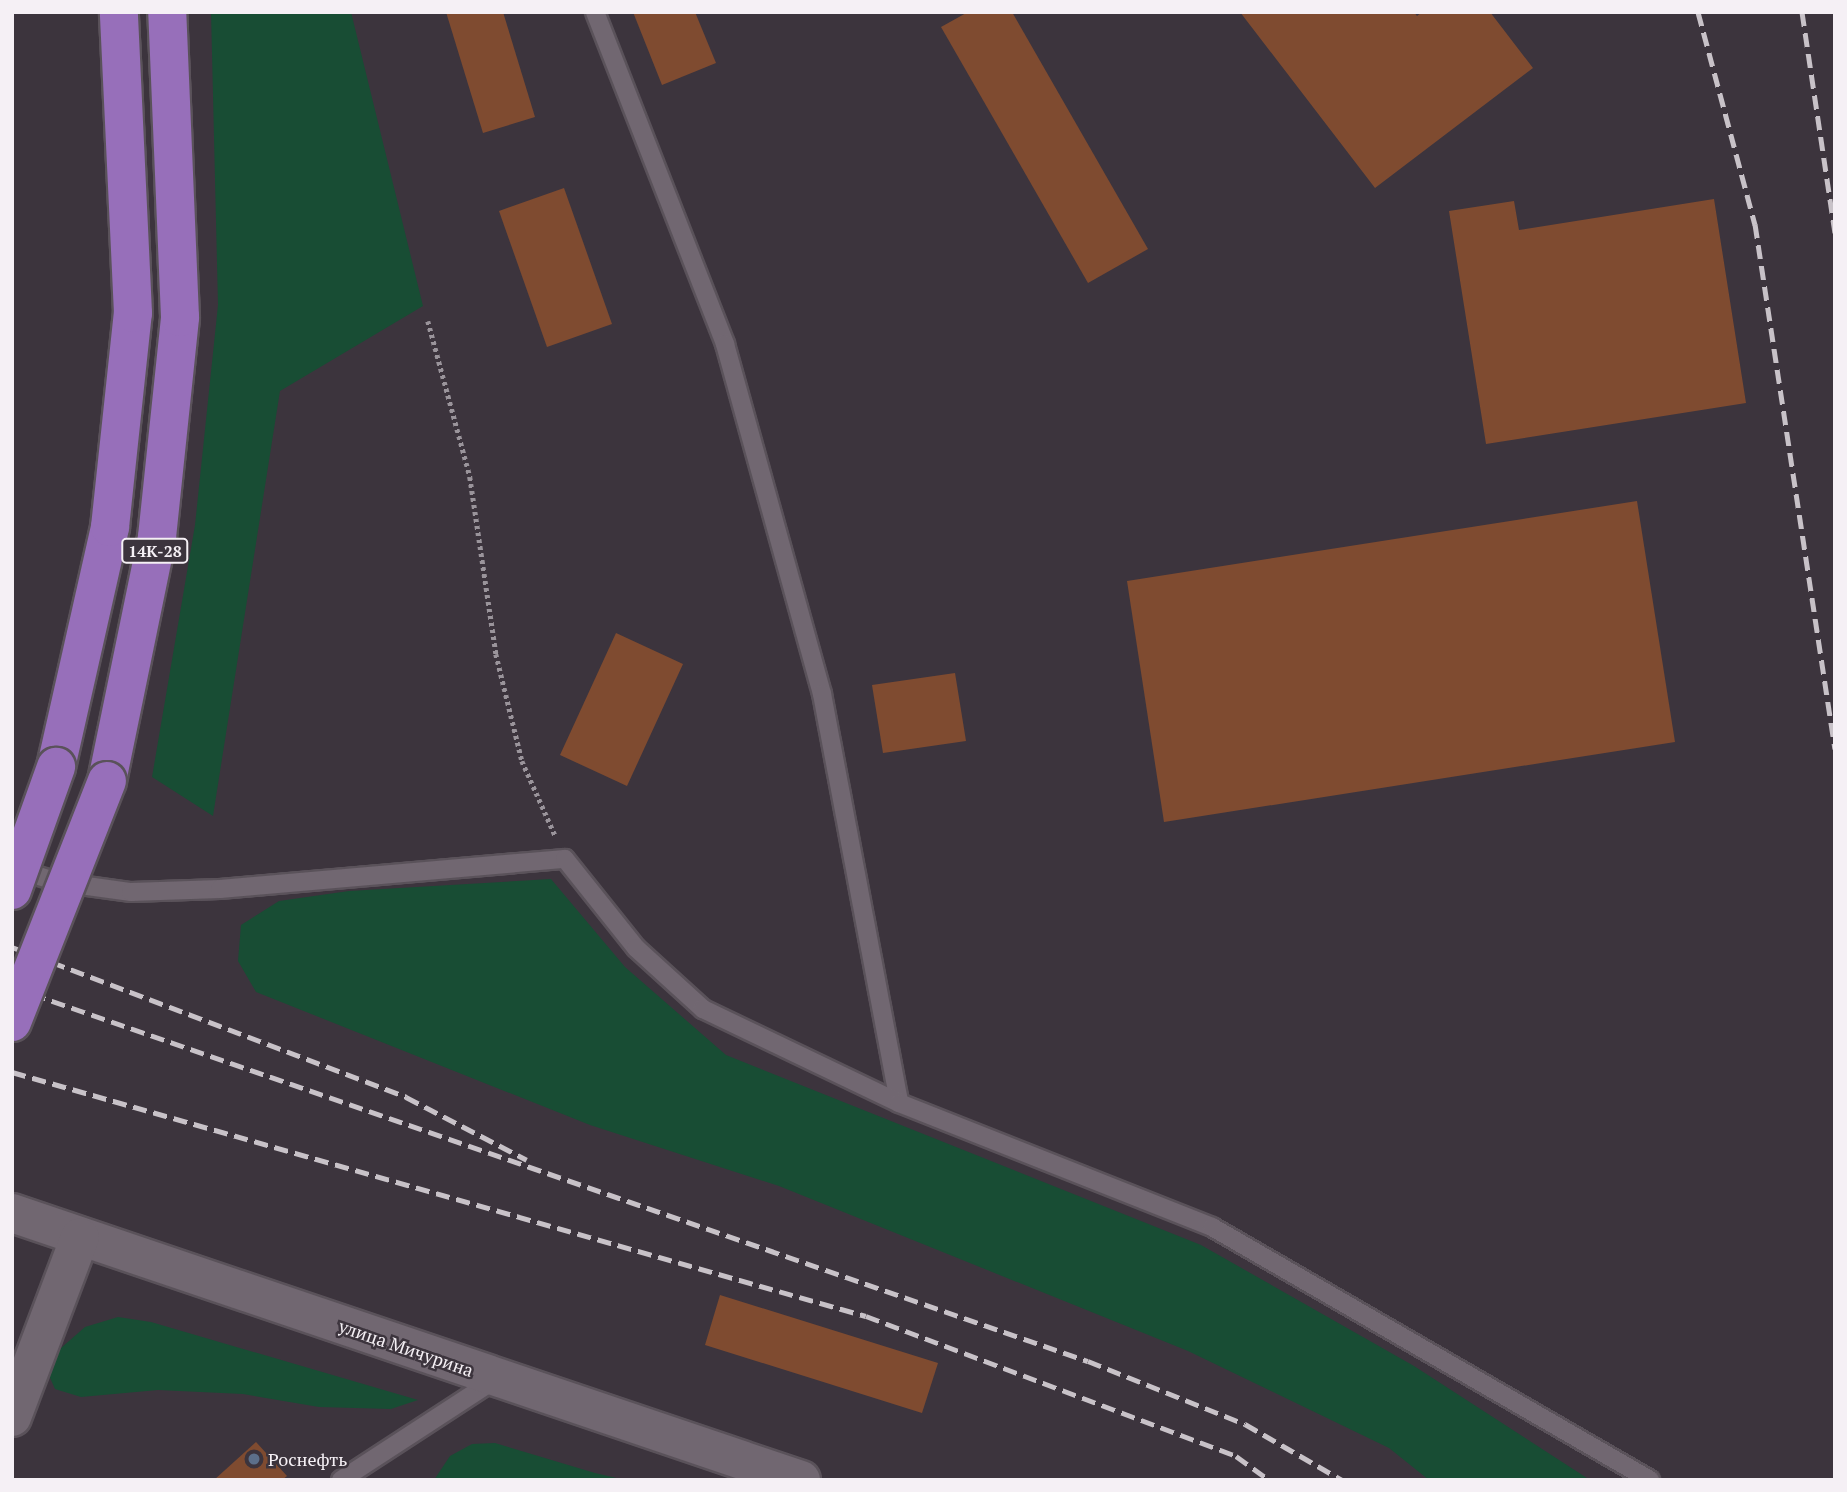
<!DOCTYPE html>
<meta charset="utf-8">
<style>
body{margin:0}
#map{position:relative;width:1847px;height:1492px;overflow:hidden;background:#3c343d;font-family:"PT Serif",serif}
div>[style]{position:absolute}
.green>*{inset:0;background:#184d34}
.building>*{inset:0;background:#7f4b30}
.path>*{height:4.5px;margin-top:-2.25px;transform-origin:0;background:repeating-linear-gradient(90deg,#9a949b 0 3.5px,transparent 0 7px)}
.roads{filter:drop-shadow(2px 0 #5a525a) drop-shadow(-2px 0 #5a525a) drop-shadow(0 2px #5a525a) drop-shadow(0 -2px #5a525a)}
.lane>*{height:18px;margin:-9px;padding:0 9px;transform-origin:9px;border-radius:9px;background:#716771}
.secondary>*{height:38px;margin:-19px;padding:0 19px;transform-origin:19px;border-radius:19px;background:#716771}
.primary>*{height:38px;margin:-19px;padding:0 19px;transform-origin:19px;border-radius:19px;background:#976fba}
.rail>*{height:5px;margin-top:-2.5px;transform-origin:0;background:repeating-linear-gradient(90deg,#c8c2c8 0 14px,transparent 0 21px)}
.bridges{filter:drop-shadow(2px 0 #5a525a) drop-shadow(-2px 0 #5a525a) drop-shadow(0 2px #5a525a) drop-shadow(0 -2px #5a525a)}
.primary-bridge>*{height:38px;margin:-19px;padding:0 19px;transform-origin:19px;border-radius:19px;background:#976fba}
.dots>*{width:19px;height:19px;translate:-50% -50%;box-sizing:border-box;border:4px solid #3c343d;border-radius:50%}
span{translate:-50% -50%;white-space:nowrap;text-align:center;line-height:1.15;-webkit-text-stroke:5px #3c343d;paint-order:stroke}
.shield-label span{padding:2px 5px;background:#3c343d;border:2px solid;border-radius:5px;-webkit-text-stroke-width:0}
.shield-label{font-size:16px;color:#f5f0f5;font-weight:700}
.street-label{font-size:18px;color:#f5f0f5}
.poi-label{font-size:18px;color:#f5f0f5}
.left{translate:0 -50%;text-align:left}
.frame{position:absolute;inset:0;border:14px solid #f5f0f5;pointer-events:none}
</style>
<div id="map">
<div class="green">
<i style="clip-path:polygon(211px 12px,351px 12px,423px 306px,280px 391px,213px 816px,152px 777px,195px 525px,218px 305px)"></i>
<i style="clip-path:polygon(551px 879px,625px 967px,726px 1055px,1201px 1245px,1414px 1366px,1590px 1480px,1429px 1480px,1389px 1448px,1188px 1351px,779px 1186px,590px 1125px,256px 992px,238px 961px,241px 925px,279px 901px,349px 891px)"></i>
<i style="clip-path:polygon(118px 1317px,151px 1322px,418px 1400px,391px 1409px,319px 1407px,243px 1394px,158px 1390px,81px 1397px,55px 1389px,47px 1371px,61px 1348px,85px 1327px)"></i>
<i style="clip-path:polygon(495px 1443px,595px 1473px,625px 1480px,434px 1480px,450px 1456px,472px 1444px)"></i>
</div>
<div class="building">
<i style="clip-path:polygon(446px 12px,503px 12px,535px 117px,483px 133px)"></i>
<i style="clip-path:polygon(633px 12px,695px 12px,716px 63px,662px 85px)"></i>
<i style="clip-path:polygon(968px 12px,1012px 12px,1148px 249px,1088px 283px,941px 27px)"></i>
<i style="clip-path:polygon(1240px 12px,1414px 12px,1417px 16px,1422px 12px,1490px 12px,1533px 68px,1375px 188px)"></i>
<i style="clip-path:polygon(564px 188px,612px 324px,547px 347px,499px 211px)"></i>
<i style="clip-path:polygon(1714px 199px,1746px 403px,1486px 444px,1449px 211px,1514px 201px,1519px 230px)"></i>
<i style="clip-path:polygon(1637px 501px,1675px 742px,1164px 822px,1127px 581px)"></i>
<i style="clip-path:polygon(616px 633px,683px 664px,627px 786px,560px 755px)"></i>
<i style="clip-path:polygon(955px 673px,966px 741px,883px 753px,872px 685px)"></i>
<i style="clip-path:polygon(720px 1295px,938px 1363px,922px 1413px,705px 1345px)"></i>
<i style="clip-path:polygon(256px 1442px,287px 1476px,282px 1480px,214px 1480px)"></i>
</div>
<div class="path">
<i style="left:428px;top:321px;width:162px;rotate:74.9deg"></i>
<i style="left:470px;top:477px;width:179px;rotate:81.6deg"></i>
<i style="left:496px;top:654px;width:110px;rotate:76.3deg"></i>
<i style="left:522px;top:761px;width:81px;rotate:66deg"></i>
</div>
<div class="roads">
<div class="lane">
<i style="left:595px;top:12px;width:357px;rotate:68.6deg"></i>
<i style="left:725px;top:344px;width:363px;rotate:74.5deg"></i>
<i style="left:822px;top:694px;width:416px;rotate:79.3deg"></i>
<i style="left:16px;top:869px;width:44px;rotate:17.2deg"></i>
<i style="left:58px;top:882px;width:74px;rotate:7.8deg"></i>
<i style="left:131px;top:892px;width:89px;rotate:-1.9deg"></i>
<i style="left:220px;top:889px;width:346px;rotate:-5deg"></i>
<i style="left:565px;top:859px;width:114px;rotate:51.4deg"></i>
<i style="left:636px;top:948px;width:91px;rotate:42.3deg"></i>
<i style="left:703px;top:1009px;width:217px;rotate:25.6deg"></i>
<i style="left:899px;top:1103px;width:337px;rotate:21.6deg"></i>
<i style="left:1212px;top:1227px;width:506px;rotate:30.01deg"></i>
<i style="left:341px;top:1480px;width:185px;rotate:-33.1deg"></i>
</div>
<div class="secondary">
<i style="left:12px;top:1213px;width:833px;rotate:18.7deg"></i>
<i style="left:12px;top:1417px;width:192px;rotate:-69.3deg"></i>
</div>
<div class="primary">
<i style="left:56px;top:767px;width:246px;rotate:-77.3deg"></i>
<i style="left:110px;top:527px;width:215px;rotate:-83.9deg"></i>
<i style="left:133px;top:313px;width:301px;rotate:-92.7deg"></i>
<i style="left:107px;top:781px;width:249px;rotate:-78.4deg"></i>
<i style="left:157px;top:537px;width:221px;rotate:-84deg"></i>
<i style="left:180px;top:317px;width:305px;rotate:-92.4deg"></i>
</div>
</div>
<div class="rail">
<i style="left:1698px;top:12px;width:220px;rotate:75deg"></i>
<i style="left:1755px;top:224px;width:531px;rotate:81.34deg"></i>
<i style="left:1802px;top:12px;width:223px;rotate:81.5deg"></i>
<i style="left:12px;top:947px;width:422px;rotate:20.8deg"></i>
<i style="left:406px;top:1097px;width:136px;rotate:27.5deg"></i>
<i style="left:12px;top:987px;width:1139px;rotate:19.17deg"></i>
<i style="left:1088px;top:1361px;width:169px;rotate:21.9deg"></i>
<i style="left:1245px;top:1424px;width:112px;rotate:30deg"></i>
<i style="left:12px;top:1072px;width:888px;rotate:15.95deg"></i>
<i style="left:866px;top:1316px;width:396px;rotate:20.7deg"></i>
<i style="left:1236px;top:1456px;width:41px;rotate:36deg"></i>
</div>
<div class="bridges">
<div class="primary-bridge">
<i style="left:12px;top:890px;width:131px;rotate:-70.3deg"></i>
<i style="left:12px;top:1022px;width:259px;rotate:-68.5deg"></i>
</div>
</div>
<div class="dots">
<i style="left:254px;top:1459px;background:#5c6f8a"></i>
</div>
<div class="shield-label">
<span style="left:155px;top:551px">14К-28</span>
</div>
<div class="street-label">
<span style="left:406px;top:1348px;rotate:19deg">улица Мичурина</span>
</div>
<div class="poi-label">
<span class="left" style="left:268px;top:1459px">Роснефть</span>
</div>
<div class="frame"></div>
</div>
